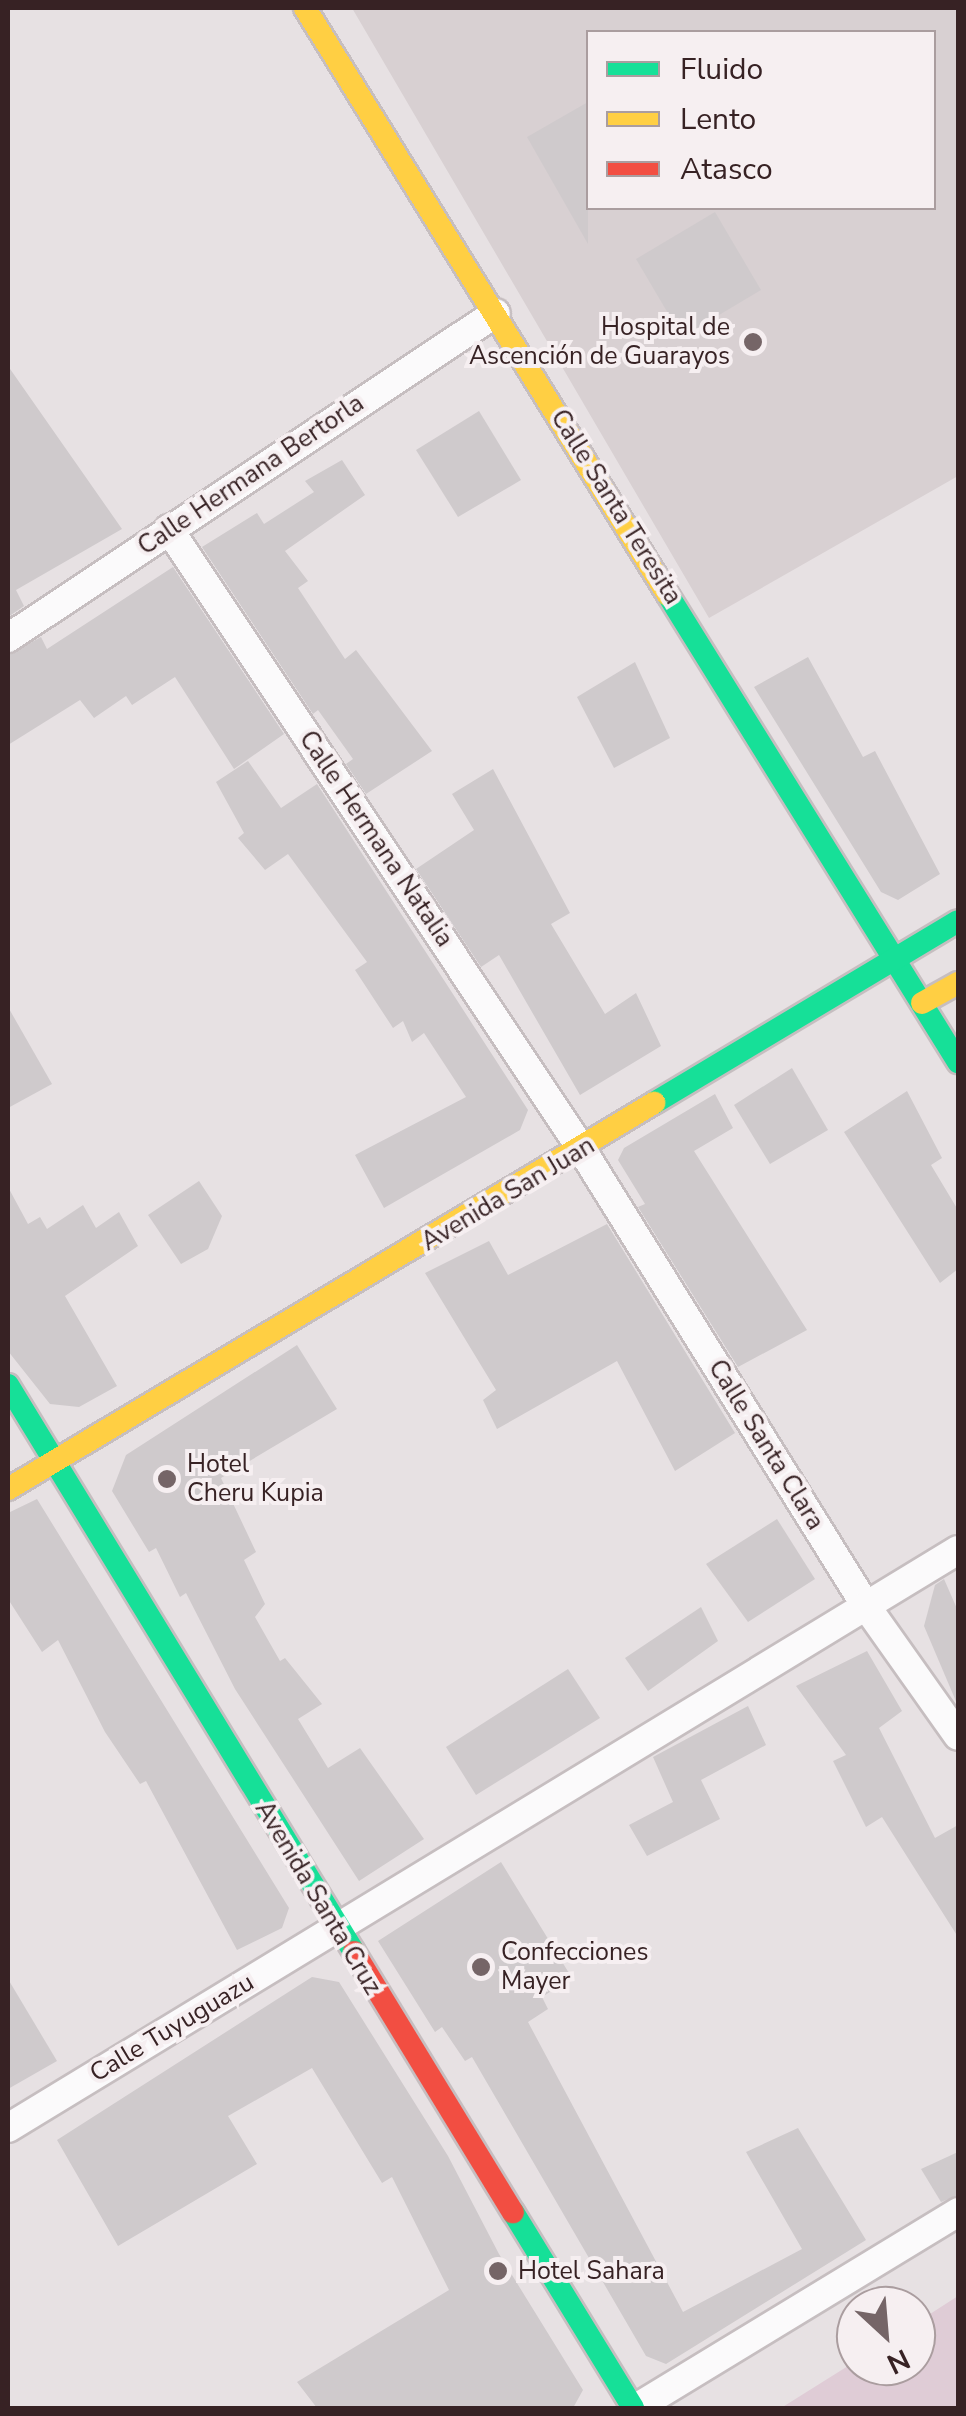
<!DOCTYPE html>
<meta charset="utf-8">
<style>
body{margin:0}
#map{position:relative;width:966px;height:2416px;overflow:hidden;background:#e7e1e3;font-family:"Nunito Sans",sans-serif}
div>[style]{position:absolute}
.built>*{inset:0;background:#d8d0d2}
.green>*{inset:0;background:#dfccd6}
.building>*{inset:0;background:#cfcacc}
.roads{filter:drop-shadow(2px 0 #c6bec0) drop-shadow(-2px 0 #c6bec0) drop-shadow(0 2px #c6bec0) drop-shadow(0 -2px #c6bec0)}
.street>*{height:28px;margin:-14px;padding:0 14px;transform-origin:14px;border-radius:14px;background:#fbfafb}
.fast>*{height:22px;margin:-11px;padding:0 11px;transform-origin:11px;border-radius:11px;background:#16e098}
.slow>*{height:22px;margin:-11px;padding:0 11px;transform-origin:11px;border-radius:11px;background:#ffcf43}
.jam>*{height:22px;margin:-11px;padding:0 11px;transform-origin:11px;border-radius:11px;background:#f24e42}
.dots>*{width:28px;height:28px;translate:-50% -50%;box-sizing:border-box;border:5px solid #f6eff1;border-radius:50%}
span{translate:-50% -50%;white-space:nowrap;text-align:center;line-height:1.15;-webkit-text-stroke:8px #f6eff1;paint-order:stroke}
.poi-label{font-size:25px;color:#372224}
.right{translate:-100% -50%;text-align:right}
.left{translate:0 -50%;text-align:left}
.street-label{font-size:25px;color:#372224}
.frame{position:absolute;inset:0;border:10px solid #372224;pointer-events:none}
.legend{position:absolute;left:586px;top:30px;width:350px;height:180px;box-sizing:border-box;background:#f6eff1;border:2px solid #aa9d9f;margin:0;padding:12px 18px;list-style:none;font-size:30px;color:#372224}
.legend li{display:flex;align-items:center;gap:20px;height:50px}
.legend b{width:50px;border:2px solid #aa9d9f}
.north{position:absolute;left:836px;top:2286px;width:100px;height:100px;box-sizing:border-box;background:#f6eff1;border:2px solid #aa9d9f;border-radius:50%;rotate:154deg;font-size:28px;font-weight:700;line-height:40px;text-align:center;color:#372224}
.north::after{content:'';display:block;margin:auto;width:35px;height:45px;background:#756567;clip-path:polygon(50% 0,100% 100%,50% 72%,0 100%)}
</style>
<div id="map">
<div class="built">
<i style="clip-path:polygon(evenodd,352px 8px,958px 8px,958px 476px,709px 618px,352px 8px,588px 32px,934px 32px,934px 208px,588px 208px,588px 32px)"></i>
</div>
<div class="green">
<i style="clip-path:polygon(958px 2296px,958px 2408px,781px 2408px,856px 2361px,856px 2366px,916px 2366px,916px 2323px)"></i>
</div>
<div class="building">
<i style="clip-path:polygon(588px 102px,588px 244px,527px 137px)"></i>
<i style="clip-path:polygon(715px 212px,761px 290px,682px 337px,636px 259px)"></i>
<i style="clip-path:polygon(8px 366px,122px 529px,16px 590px,24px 606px,8px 617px)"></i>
<i style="clip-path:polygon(479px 411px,521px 480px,458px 517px,416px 450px)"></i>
<i style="clip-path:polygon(342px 460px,365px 495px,285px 551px,308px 581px,298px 588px,345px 659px,356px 650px,432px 751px,366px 794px,346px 764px,353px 759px,318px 710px,313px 714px,202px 547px,257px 513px,264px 524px,314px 492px,305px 481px)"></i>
<i style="clip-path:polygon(173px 567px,284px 734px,234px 769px,175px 677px,132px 705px,126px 696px,94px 718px,80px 700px,8px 745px,8px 655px,41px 637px,47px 649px)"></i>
<i style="clip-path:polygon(808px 657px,863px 757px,875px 751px,940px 874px,898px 900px,881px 892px,754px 687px)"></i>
<i style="clip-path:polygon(635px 662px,670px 738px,614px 768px,577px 697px)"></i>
<i style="clip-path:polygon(248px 761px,281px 808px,317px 784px,528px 1110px,520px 1130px,384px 1208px,355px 1155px,466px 1097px,424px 1033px,412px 1042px,403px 1021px,393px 1028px,355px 970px,367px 962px,288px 854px,265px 870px,238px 838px,244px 833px,216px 782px)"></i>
<i style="clip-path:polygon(493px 769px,570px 913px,551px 924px,605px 1014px,636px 993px,661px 1046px,580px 1095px,499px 955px,481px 967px,416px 869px,474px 830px,452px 794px)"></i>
<i style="clip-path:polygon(8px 1007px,52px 1084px,8px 1108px)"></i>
<i style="clip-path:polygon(792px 1068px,828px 1130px,770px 1164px,734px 1105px)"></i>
<i style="clip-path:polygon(907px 1091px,942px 1158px,931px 1165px,958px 1210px,958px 1269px,940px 1283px,844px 1132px)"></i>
<i style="clip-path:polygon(715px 1094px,733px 1128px,694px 1151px,807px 1330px,738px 1367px,638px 1207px,645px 1204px,618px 1160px,624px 1148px)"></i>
<i style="clip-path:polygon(199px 1181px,222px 1216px,208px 1249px,181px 1264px,148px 1215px)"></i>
<i style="clip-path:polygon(8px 1187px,28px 1224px,40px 1217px,47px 1229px,83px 1205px,96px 1228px,119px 1212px,138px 1246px,65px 1296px,117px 1386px,79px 1407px,50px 1404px,8px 1351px)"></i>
<i style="clip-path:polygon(607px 1224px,735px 1433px,675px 1471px,617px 1361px,497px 1429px,483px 1400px,496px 1390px,425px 1273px,489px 1241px,508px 1275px)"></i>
<i style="clip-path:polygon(297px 1345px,337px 1409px,221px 1478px,256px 1552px,244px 1560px,265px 1604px,255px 1617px,280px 1661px,285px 1658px,322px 1704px,298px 1719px,328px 1768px,360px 1748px,424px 1839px,359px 1881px,235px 1689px,186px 1593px,180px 1597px,156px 1548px,149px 1552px,112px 1491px,126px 1455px)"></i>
<i style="clip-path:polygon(37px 1499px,289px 1908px,282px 1928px,237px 1950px,146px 1781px,140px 1784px,105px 1732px,58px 1640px,42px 1652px,8px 1599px,8px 1513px)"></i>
<i style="clip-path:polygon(777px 1519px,815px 1579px,748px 1622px,706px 1564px)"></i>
<i style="clip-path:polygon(944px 1579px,958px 1611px,958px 1706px,924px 1626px,935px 1585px)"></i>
<i style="clip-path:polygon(701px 1607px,718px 1641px,648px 1691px,625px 1658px)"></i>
<i style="clip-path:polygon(867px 1651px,902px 1711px,879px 1728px,935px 1838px,958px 1825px,958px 1937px,882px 1817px,866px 1827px,833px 1761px,846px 1755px,796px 1686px)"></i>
<i style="clip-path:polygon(568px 1669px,600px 1718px,476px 1795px,446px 1747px)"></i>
<i style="clip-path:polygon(748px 1706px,766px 1745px,701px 1780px,720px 1819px,647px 1856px,629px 1825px,673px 1802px,653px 1757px)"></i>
<i style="clip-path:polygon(501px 1862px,572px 1978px,542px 1997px,548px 2009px,528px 2022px,683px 2312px,802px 2249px,746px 2152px,798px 2128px,866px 2240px,666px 2364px,646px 2356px,472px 2057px,465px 2061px,442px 2027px,435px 2032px,378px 1941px)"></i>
<i style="clip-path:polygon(312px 1977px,339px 1982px,448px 2156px,499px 2254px,583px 2390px,573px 2408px,317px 2408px,297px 2382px,449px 2290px,392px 2177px,382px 2183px,312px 2068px,228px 2116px,257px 2164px,118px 2246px,57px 2140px)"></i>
<i style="clip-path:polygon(8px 1979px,57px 2061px,8px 2089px)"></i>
<i style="clip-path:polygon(958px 2152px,958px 2195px,941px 2202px,921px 2169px)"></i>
</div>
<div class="roads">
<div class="street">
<i style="left:169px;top:529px;width:746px;rotate:56.37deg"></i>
<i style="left:582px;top:1150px;width:537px;rotate:58.09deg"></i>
<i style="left:866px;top:1606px;width:159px;rotate:54.7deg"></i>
<i style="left:8px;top:638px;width:586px;rotate:-33.66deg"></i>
<i style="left:8px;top:2128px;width:1112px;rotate:-31.32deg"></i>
<i style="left:636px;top:2408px;width:377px;rotate:-31.3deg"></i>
</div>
<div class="fast">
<i style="left:668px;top:595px;width:550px;rotate:58.16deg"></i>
<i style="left:654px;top:1103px;width:354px;rotate:-30.9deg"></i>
<i style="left:8px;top:1385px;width:664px;rotate:58.61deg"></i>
<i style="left:513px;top:2212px;width:230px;rotate:58.5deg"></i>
</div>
<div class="slow">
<i style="left:305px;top:8px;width:690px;rotate:58.27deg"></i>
<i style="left:922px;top:1003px;width:41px;rotate:-29.1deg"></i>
<i style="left:8px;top:1489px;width:753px;rotate:-30.86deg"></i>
</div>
<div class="jam">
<i style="left:354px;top:1952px;width:305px;rotate:58.6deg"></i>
</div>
</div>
<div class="dots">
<i style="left:753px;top:342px;background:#756567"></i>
<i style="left:167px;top:1479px;background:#756567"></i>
<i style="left:481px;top:1967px;background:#756567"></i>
<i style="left:498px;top:2271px;background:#756567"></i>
</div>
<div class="poi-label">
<span class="right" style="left:730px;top:342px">Hospital de<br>Ascención de Guarayos</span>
<span class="left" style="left:187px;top:1479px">Hotel<br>Cheru Kupia</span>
<span class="left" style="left:501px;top:1967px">Confecciones<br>Mayer</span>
<span class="left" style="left:518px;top:2271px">Hotel Sahara</span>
</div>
<div class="street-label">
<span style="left:251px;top:475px;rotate:-34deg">Calle Hermana Bertorla</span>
<span style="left:616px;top:507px;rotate:58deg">Calle Santa Teresita</span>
<span style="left:376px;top:839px;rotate:56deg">Calle Hermana Natalia</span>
<span style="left:508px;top:1194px;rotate:-31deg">Avenida San Juan</span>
<span style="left:766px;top:1445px;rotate:58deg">Calle Santa Clara</span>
<span style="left:318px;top:1898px;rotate:59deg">Avenida Santa Cruz</span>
<span style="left:172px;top:2028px;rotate:-31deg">Calle Tuyuguazu</span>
</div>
<div class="frame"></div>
<ul class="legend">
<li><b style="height:12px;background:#16e098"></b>Fluido</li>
<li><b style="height:12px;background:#ffcf43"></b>Lento</li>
<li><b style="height:12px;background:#f24e42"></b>Atasco</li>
</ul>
<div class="north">N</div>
</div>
